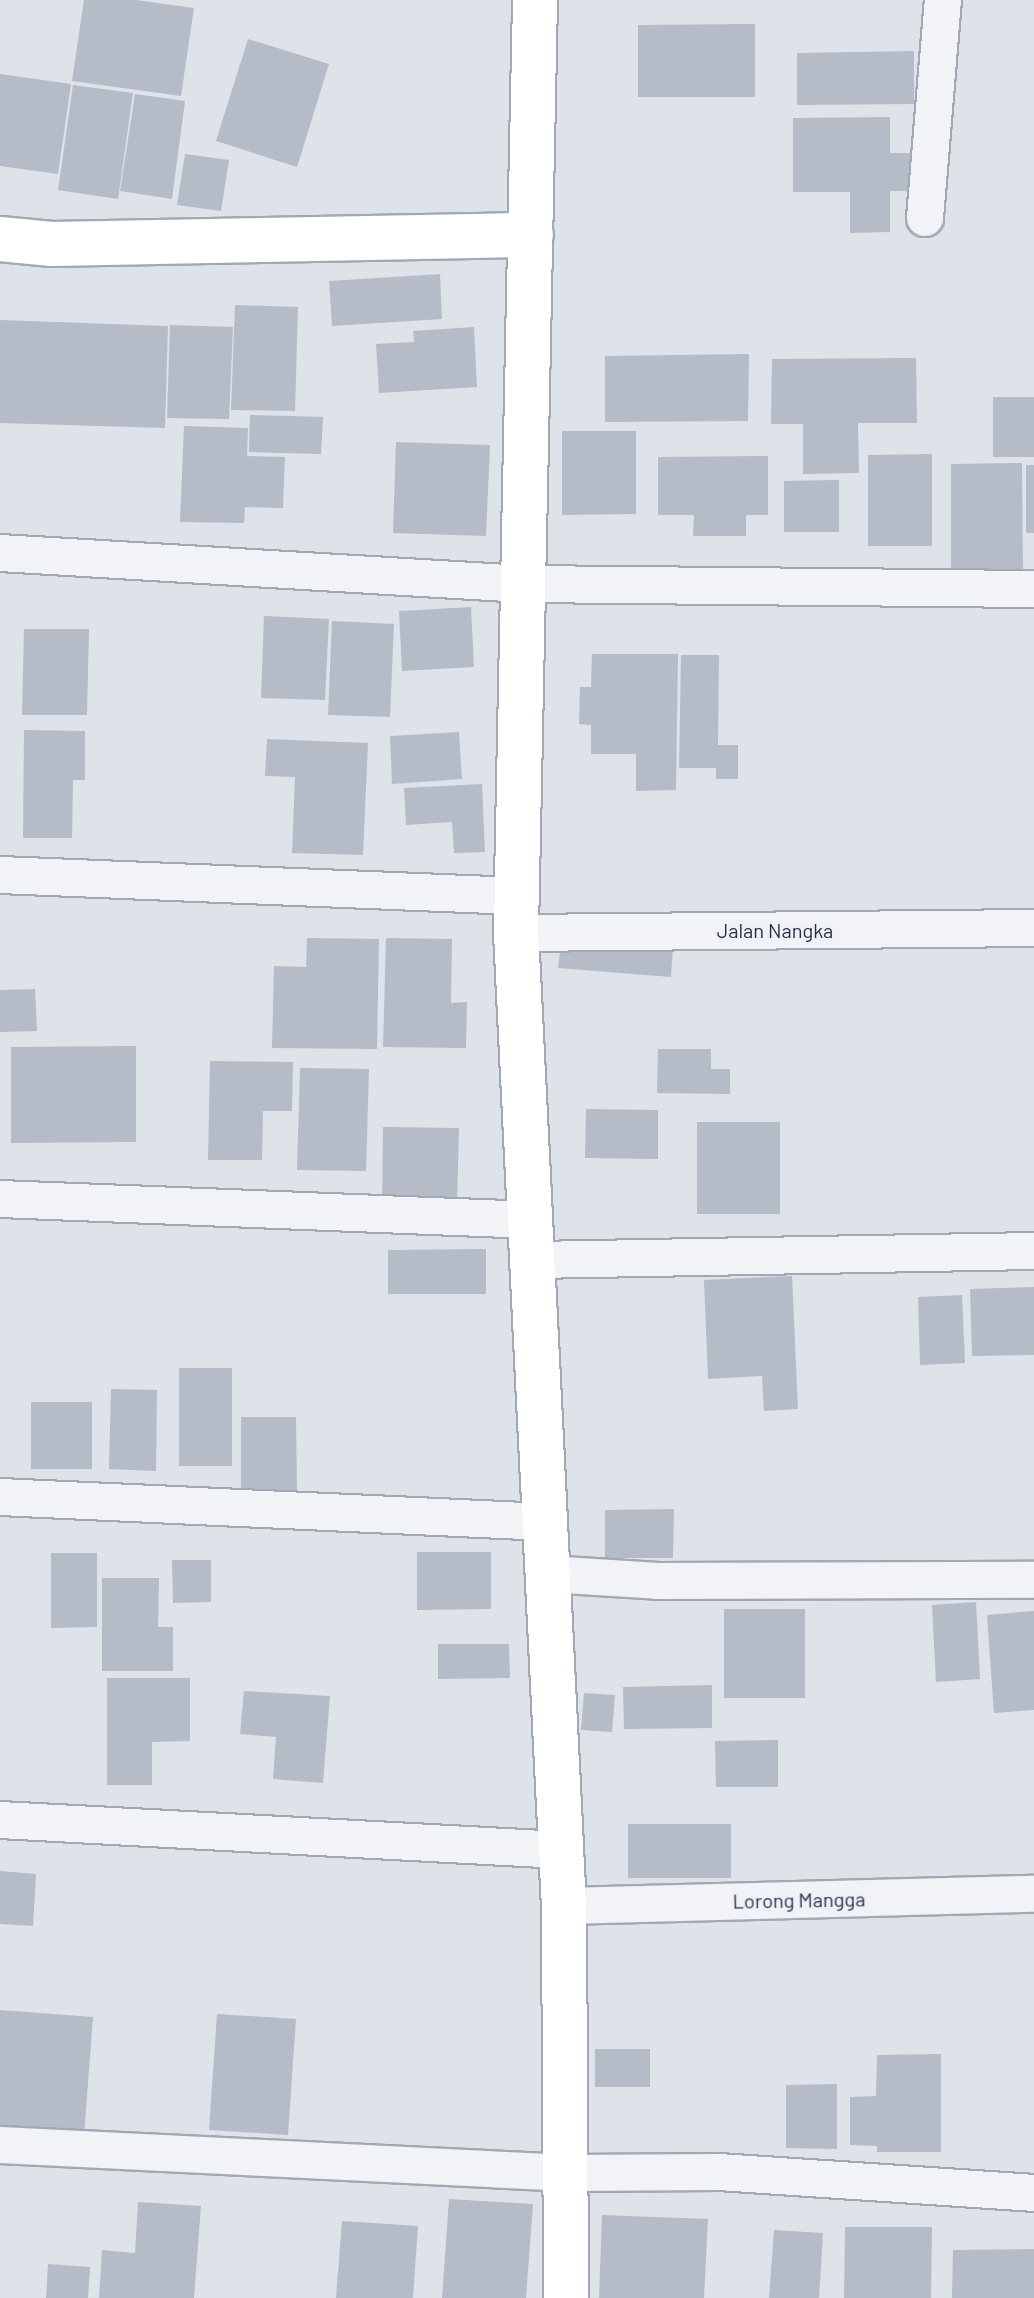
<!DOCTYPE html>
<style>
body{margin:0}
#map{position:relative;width:1034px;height:2298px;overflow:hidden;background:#dee2e9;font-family:Barlow,sans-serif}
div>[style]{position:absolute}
.building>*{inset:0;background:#b5bbc7}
.roads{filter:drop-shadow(2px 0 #a3a9b4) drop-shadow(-2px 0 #a3a9b4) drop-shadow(0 2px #a3a9b4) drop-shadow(0 -2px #a3a9b4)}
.street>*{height:36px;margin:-18px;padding:0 18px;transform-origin:18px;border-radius:18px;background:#f1f3f7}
.secondary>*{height:44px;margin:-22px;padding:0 22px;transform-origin:22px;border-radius:22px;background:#fff}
span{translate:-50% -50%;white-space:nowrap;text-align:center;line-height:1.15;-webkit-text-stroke:7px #eef1f7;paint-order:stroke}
.street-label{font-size:20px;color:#262f42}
</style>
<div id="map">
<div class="building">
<i style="clip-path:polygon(84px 0,136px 0,194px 8px,181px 96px,72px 81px)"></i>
<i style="clip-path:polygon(755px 24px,755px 97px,638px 97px,638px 25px)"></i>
<i style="clip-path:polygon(248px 39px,329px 64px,297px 167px,216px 141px)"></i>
<i style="clip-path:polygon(914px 51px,914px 104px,797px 105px,797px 53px)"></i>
<i style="clip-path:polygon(0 74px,71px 84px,58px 174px,0 166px)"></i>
<i style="clip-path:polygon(73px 85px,133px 93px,118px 199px,58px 190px)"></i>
<i style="clip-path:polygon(135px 94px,185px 101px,172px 199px,120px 191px)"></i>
<i style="clip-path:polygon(890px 117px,890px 153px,919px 153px,920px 191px,890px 191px,890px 232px,850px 233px,850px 192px,793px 192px,793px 118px)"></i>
<i style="clip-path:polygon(185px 154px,229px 160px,221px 211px,177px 205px)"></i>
<i style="clip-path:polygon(440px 274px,442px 319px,332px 326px,329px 281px)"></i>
<i style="clip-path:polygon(235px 305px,298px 307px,295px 411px,231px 410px)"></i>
<i style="clip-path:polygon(0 320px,168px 326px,165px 428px,0 423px)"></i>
<i style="clip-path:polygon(170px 325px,233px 327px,229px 419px,167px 418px)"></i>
<i style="clip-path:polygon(474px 327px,477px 387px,379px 393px,376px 344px,414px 342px,413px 331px)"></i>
<i style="clip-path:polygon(749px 354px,748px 421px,605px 422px,605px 356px)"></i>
<i style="clip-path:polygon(916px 358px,917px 423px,858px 423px,859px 473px,803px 474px,803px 424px,771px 424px,772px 359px)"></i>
<i style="clip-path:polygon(993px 397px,1034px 397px,1034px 457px,993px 457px)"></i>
<i style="clip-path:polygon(250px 415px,323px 417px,321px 454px,249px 452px)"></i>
<i style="clip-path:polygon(184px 426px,248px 428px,247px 456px,285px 457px,283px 508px,245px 507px,244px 523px,180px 522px)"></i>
<i style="clip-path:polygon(562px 431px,636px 431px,636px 514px,562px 515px)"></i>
<i style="clip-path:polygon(396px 442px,490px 445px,486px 536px,393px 533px)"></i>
<i style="clip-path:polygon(932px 454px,932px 546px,868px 546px,868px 455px)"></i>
<i style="clip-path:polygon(768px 456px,768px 515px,746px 515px,746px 536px,693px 536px,694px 515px,658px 515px,658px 457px)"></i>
<i style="clip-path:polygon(1022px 463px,1023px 575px,951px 575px,951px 464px)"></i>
<i style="clip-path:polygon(1026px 465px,1034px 465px,1034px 533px,1026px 533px)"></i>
<i style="clip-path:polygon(839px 480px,839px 532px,784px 532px,784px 481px)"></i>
<i style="clip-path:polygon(471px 607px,474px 667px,402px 671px,399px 611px)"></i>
<i style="clip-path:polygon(264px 616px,329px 619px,325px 700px,261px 698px)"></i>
<i style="clip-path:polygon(332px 621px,394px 624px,390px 717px,328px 715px)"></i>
<i style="clip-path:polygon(24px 629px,89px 629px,87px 715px,22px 715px)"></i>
<i style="clip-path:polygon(592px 654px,678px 654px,676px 790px,636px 791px,636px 754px,591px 754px,591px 725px,579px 724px,580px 687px,591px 687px)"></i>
<i style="clip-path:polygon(681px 655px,719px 655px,718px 745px,738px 745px,738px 779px,716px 779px,716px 768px,679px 768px)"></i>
<i style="clip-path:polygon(24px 730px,85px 731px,85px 780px,73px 780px,72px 838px,23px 838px)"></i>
<i style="clip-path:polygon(459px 732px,462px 779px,392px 784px,390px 736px)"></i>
<i style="clip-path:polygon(267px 739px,368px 743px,363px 855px,292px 853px,295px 777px,265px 776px)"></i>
<i style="clip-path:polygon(482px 784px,485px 852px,454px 853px,452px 822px,406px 825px,404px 788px)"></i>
<i style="clip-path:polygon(562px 937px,673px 945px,671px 977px,558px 968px)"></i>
<i style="clip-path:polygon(307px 938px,379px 939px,377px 1049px,272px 1048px,274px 966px,306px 967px)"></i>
<i style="clip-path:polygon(386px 938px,452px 939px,451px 1003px,467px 1002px,466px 1048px,383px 1047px)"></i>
<i style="clip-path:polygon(35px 989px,37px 1031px,0 1032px,0 990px)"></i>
<i style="clip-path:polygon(136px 1046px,136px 1142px,11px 1143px,11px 1047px)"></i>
<i style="clip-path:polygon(658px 1049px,711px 1049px,711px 1069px,730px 1069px,730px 1094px,657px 1093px)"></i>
<i style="clip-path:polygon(210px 1061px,293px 1062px,292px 1111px,263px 1111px,262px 1160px,208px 1160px)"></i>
<i style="clip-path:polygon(300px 1068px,369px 1069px,366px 1171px,297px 1170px)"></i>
<i style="clip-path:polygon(586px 1109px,658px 1110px,658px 1159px,585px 1158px)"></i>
<i style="clip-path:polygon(697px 1122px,780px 1122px,780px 1214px,697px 1214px)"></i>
<i style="clip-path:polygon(383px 1127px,459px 1128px,457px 1206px,382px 1205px)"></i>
<i style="clip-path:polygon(486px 1249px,486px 1294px,388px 1294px,388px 1250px)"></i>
<i style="clip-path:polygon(792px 1276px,798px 1409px,764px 1411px,762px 1376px,708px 1379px,704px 1280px)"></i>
<i style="clip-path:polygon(1034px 1287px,1034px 1355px,972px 1356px,970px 1289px)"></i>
<i style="clip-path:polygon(962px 1295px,965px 1363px,920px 1365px,918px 1297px)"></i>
<i style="clip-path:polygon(179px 1368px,232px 1368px,232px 1466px,179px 1466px)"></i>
<i style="clip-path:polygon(111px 1389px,157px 1390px,156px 1471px,109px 1469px)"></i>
<i style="clip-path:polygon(31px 1402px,92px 1402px,92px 1469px,31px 1469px)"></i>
<i style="clip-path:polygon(241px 1417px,296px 1417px,297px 1490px,241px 1491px)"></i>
<i style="clip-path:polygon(674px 1509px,673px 1558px,605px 1558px,605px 1510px)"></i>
<i style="clip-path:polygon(417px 1552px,491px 1552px,491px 1609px,417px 1610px)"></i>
<i style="clip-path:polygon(51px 1553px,97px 1553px,97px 1627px,51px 1628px)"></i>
<i style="clip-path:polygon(172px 1560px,211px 1560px,211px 1602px,173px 1603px)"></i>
<i style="clip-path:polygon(102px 1578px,159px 1578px,158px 1627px,173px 1627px,173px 1671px,102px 1671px)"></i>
<i style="clip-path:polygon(976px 1602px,980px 1679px,936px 1682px,932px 1605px)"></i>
<i style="clip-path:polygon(724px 1609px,805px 1609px,805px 1698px,724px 1698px)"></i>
<i style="clip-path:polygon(1034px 1611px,1034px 1710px,994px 1713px,987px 1615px)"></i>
<i style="clip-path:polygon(438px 1644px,509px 1644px,510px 1678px,438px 1679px)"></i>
<i style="clip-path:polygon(107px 1678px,190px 1678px,190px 1741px,152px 1742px,152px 1785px,107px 1785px)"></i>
<i style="clip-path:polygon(712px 1685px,712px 1728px,624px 1729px,623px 1687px)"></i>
<i style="clip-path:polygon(244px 1691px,330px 1696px,323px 1783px,273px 1779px,276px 1737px,240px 1734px)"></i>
<i style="clip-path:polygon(584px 1693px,615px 1695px,612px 1732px,581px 1730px)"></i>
<i style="clip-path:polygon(778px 1740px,778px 1787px,716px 1787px,715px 1741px)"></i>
<i style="clip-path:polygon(628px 1824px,731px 1824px,731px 1878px,628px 1878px)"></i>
<i style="clip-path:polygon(0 1871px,36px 1874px,33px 1926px,0 1924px)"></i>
<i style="clip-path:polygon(0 2010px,93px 2017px,84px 2136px,0 2130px)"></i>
<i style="clip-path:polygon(217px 2014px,296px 2019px,288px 2135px,209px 2130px)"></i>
<i style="clip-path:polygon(595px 2049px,650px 2049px,650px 2087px,595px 2087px)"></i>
<i style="clip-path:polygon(941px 2054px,941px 2152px,877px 2152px,877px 2146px,850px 2145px,850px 2097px,876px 2096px,877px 2055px)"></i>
<i style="clip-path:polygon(837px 2084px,837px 2149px,786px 2148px,786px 2085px)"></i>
<i style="clip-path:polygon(449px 2199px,533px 2204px,526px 2298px,442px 2298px)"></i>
<i style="clip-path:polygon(138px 2202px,201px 2206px,194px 2298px,99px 2298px,102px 2250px,135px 2253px)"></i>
<i style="clip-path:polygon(602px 2215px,708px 2219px,704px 2298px,599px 2298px)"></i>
<i style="clip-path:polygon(342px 2221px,418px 2226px,413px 2298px,336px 2298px)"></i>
<i style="clip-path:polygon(845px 2227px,932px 2227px,931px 2298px,844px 2298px)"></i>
<i style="clip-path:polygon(774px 2230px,823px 2233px,819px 2298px,769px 2298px)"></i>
<i style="clip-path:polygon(1034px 2249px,1034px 2298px,952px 2298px,953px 2250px)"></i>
<i style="clip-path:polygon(48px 2264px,90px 2267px,88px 2298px,46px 2298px)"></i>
</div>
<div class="roads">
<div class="street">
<i style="left:925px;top:218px;width:219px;rotate:-85.3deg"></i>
<i style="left:0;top:553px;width:524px;rotate:3.39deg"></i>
<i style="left:523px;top:584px;width:511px;rotate:0.56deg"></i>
<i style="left:0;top:875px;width:516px;rotate:2.33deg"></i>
<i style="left:516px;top:933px;width:518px;rotate:-0.55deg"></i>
<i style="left:0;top:1199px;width:533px;rotate:2.26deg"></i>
<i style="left:534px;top:1260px;width:500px;rotate:-1.03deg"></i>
<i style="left:0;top:1497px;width:547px;rotate:2.62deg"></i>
<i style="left:548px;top:1574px;width:110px;rotate:3.6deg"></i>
<i style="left:658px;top:1581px;width:376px;rotate:-0.2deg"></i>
<i style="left:0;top:1820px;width:562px;rotate:3.06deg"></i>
<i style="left:564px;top:1906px;width:470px;rotate:-1.5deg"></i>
<i style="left:0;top:2145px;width:569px;rotate:2.82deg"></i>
<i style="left:568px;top:2173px;width:151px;rotate:-0.4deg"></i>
<i style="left:719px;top:2172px;width:316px;rotate:3.8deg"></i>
</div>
<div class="secondary">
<i style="left:535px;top:0;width:933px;rotate:91.17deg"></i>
<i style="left:516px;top:933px;width:974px;rotate:87.18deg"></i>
<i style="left:564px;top:1906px;width:392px;rotate:89.7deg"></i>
<i style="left:0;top:239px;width:52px;rotate:5.5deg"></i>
<i style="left:52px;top:244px;width:479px;rotate:-1.1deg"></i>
</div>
</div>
<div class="street-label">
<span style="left:775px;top:930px">Jalan Nangka</span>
<span style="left:799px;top:1900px;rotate:-1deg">Lorong Mangga</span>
</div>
</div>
